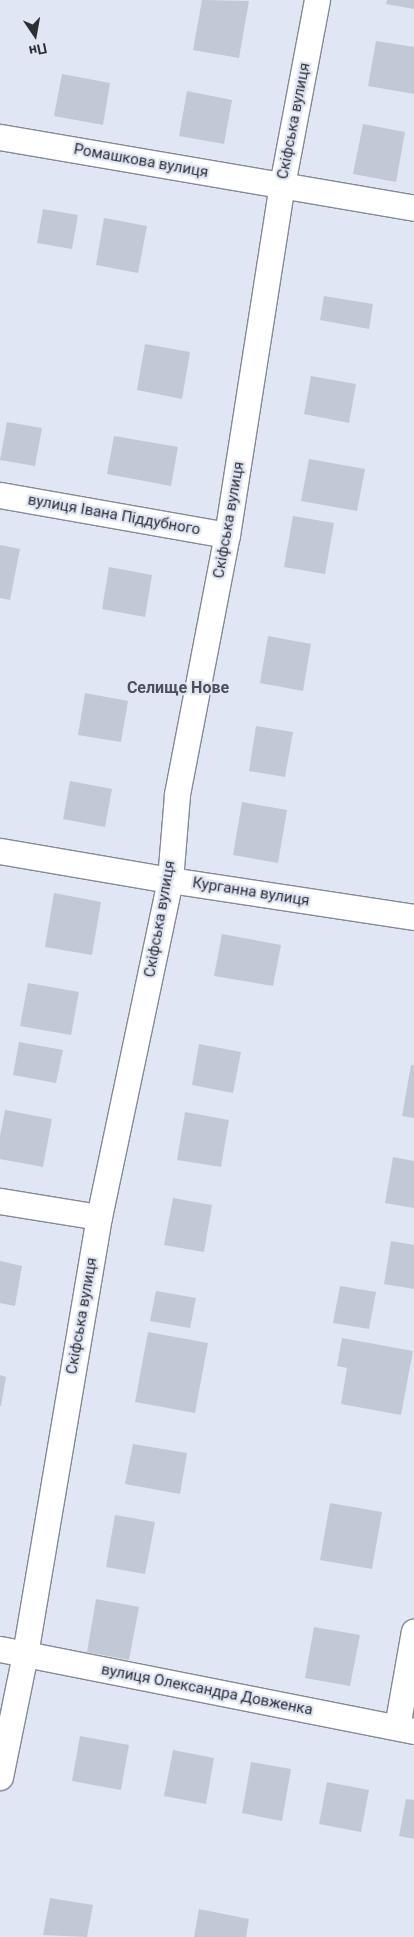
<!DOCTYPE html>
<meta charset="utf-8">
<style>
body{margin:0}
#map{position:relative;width:414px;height:1937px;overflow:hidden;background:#e0e6f4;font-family:Roboto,sans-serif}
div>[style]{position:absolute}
.building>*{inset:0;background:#c3c8d6}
.roads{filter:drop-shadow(1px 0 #848996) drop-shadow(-1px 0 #848996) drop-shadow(0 1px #848996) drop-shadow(0 -1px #848996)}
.minor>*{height:25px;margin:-12.5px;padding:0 12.5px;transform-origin:12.5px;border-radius:12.5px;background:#fff}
span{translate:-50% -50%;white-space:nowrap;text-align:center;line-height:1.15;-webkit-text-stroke:4.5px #e0e6f4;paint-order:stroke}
.street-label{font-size:15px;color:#2c2f34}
.neighbourhood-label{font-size:16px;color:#4c505b;font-weight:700}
.north{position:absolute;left:10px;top:10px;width:50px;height:50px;-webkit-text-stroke:4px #e0e6f4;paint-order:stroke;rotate:168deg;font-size:14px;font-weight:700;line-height:20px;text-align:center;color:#2c2f34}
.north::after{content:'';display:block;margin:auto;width:18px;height:22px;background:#2c2f34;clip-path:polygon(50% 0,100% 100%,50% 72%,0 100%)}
</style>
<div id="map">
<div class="building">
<i style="clip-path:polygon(202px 0,249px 1px,239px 58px,193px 50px)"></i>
<i style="clip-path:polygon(387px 0,414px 0,414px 9px,386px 4px)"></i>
<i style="clip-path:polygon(376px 41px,414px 47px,414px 94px,368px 86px)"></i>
<i style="clip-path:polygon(62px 74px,110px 83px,103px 125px,54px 116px)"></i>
<i style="clip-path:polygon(187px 91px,232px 100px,224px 144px,179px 136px)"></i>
<i style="clip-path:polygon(363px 124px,405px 132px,396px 182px,353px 174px)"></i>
<i style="clip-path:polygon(43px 209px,78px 215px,72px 249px,37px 243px)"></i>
<i style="clip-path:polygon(104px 218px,147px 226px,138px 273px,96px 265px)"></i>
<i style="clip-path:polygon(324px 296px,373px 304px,369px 329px,320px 320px)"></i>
<i style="clip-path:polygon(145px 344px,190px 352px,182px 399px,137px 390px)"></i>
<i style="clip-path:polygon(311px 376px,356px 384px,349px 423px,304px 414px)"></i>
<i style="clip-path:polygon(7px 422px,42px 428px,35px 466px,0 460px)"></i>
<i style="clip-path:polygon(114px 436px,178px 447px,171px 486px,107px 474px)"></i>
<i style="clip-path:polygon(309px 459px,365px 469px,357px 511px,301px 501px)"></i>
<i style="clip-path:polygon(293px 516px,334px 523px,325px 574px,284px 567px)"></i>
<i style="clip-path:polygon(0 545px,20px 549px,10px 600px,0 598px)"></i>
<i style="clip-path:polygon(109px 567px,152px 575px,145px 617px,102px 609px)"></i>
<i style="clip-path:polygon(268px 636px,311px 644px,303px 691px,260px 683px)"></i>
<i style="clip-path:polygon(85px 693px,128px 701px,121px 742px,78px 735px)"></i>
<i style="clip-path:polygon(256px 726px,293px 732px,285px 777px,249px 771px)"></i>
<i style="clip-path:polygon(70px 781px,112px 789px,105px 827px,63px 819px)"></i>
<i style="clip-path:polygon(242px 802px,287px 810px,278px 863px,233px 855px)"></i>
<i style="clip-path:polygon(54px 893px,101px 902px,92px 955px,45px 947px)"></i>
<i style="clip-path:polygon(222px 934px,281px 945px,273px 986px,214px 976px)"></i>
<i style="clip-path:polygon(28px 983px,79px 992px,71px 1035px,20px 1026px)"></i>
<i style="clip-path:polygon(19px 1042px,63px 1050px,56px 1083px,13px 1075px)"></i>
<i style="clip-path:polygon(199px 1044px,241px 1052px,233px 1093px,192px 1085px)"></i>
<i style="clip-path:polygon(411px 1065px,414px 1065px,414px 1118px,402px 1116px)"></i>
<i style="clip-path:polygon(5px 1110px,52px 1119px,43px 1167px,0 1159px,0 1136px)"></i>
<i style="clip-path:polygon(185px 1112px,229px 1120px,221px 1167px,177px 1160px)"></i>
<i style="clip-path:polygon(393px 1157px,414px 1161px,414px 1208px,385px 1203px)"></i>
<i style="clip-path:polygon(173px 1198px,212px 1205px,204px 1252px,164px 1245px)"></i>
<i style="clip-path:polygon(391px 1241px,414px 1245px,414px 1289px,384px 1284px)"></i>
<i style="clip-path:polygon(0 1261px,22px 1266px,15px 1306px,0 1303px)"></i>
<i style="clip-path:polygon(340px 1286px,376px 1292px,369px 1329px,333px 1323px)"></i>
<i style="clip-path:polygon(156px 1291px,196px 1298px,190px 1328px,150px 1321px)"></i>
<i style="clip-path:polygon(148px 1332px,208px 1343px,195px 1413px,135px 1402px)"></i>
<i style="clip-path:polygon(342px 1338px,413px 1351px,401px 1415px,341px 1404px,347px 1368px,337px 1366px)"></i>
<i style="clip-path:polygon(0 1375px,6px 1377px,1px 1406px,0 1406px)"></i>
<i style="clip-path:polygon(133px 1444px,187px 1453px,180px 1494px,125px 1484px)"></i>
<i style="clip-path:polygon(330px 1503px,382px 1512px,372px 1569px,320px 1560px)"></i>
<i style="clip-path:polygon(115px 1515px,155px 1522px,145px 1574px,106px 1567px)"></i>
<i style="clip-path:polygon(96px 1599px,139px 1607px,129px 1660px,87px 1652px)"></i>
<i style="clip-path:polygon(314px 1627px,360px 1635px,350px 1686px,305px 1678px)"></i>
<i style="clip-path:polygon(80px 1736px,129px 1745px,121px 1790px,72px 1781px)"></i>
<i style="clip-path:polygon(173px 1750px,214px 1758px,206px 1804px,164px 1796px)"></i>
<i style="clip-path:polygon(251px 1762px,291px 1769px,282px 1821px,242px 1813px)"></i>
<i style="clip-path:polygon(327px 1782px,369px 1790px,361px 1832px,319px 1824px)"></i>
<i style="clip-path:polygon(406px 1799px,414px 1800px,414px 1839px,399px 1836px)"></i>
<i style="clip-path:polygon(50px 1898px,93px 1905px,87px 1937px,43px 1935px)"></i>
<i style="clip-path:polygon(199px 1909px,249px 1919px,246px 1937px,194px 1937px)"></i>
</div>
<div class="roads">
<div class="minor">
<i style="left:0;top:137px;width:420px;rotate:9.7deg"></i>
<i style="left:0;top:495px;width:230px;rotate:10deg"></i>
<i style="left:0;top:851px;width:172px;rotate:9.7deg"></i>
<i style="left:170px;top:880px;width:247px;rotate:8.6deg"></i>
<i style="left:0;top:1201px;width:100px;rotate:9.2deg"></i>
<i style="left:0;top:1649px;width:422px;rotate:11.2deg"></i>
<i style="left:397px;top:1727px;width:97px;rotate:-80deg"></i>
<i style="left:0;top:1777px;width:126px;rotate:-78.5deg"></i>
<i style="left:25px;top:1654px;width:443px;rotate:-80.4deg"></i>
<i style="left:99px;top:1217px;width:344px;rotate:-78.1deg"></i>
<i style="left:170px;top:880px;width:86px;rotate:-85.3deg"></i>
<i style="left:177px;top:794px;width:264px;rotate:-79.1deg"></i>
<i style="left:227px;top:535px;width:354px;rotate:-81.1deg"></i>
<i style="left:282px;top:185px;width:188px;rotate:-79.3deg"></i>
</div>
</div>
<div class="street-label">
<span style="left:294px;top:121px;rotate:-79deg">Скіфська вулиця</span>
<span style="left:141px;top:161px;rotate:10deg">Ромашкова вулиця</span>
<span style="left:114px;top:515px;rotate:10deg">вулиця Івана Піддубного</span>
<span style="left:229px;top:520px;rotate:-80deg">Скіфська вулиця</span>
<span style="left:251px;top:892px;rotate:9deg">Курганна вулиця</span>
<span style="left:160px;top:919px;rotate:-80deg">Скіфська вулиця</span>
<span style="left:82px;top:1316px;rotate:-80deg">Скіфська вулиця</span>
<span style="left:207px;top:1690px;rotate:11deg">вулиця Олександра Довженка</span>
</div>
<div class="neighbourhood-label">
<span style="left:178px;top:688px">Селище Нове</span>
</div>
<div class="north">Пн</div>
</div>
